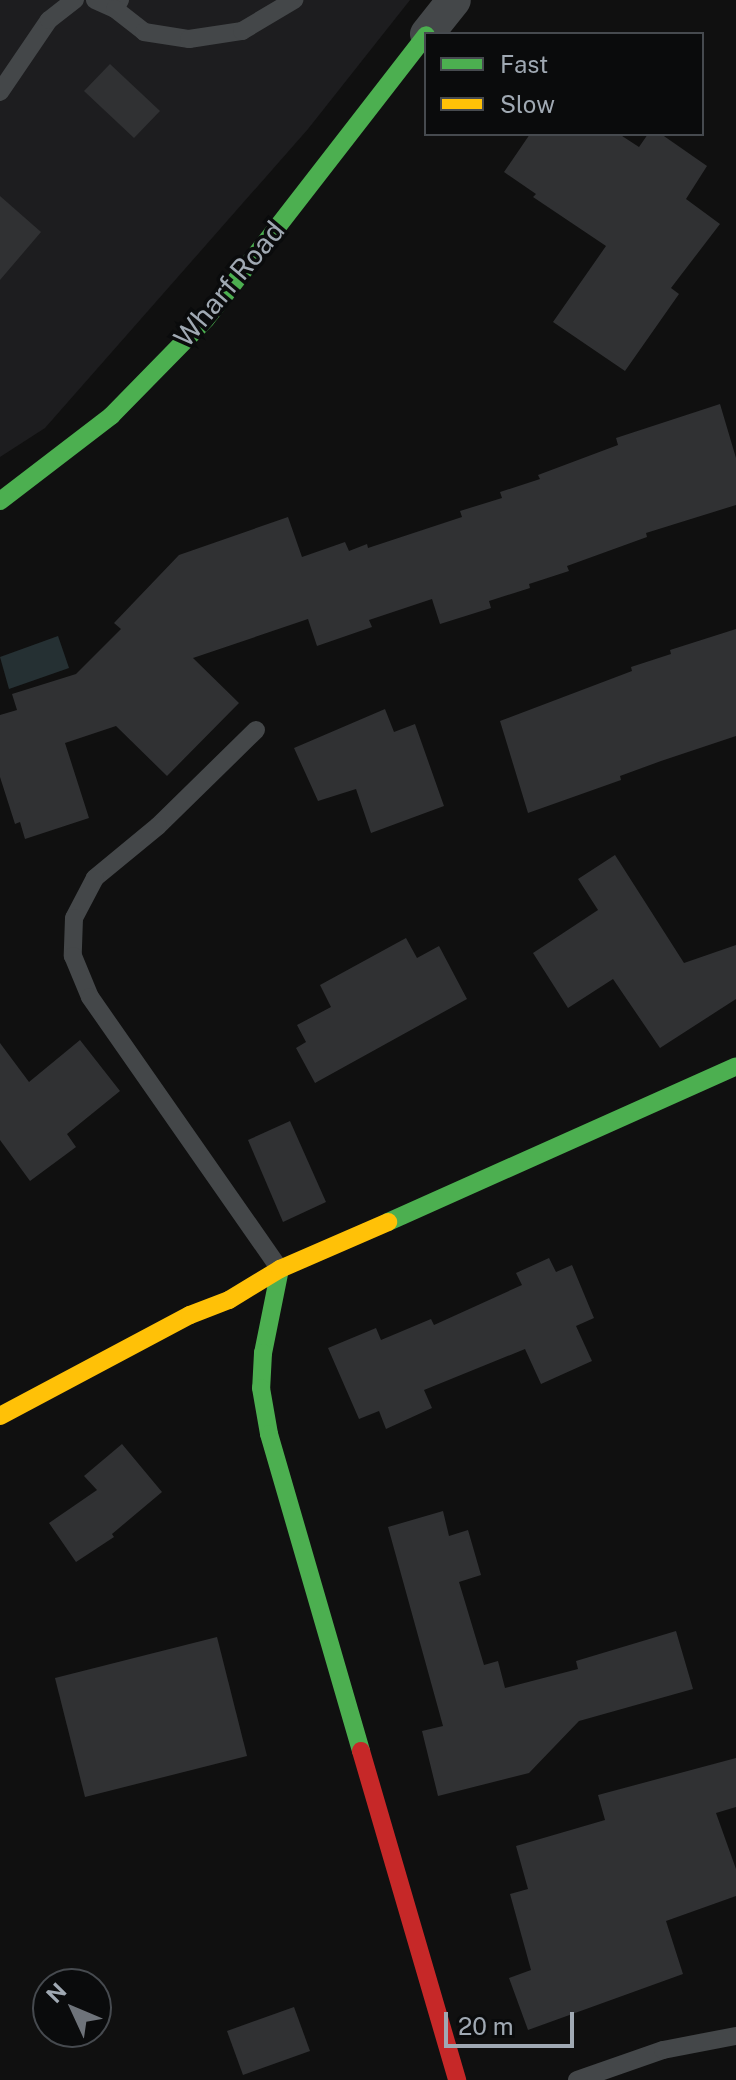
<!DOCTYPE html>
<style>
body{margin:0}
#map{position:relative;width:736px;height:2080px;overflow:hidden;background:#101010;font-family:"Public Sans",sans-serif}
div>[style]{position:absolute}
.built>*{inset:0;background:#1d1d1f}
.water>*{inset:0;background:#253033}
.building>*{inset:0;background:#303133}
.lane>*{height:18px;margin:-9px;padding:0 9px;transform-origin:9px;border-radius:9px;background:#444749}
.street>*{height:34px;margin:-17px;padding:0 17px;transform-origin:17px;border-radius:17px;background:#444749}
.fast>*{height:18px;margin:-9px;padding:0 9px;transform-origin:9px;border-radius:9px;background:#4caf50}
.slow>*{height:18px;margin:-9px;padding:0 9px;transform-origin:9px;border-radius:9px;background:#ffc107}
.jam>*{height:18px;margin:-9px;padding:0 9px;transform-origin:9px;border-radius:9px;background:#c62828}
span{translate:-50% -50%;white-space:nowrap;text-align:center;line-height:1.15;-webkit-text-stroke:7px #0a0b0c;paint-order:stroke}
.street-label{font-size:28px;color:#a0a9b3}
.legend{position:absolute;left:424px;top:32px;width:280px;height:104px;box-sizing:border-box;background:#0a0b0c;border:2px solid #464a4f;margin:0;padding:10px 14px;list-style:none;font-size:24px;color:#a0a9b3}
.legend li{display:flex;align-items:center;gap:16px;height:40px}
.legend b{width:40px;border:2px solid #464a4f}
.north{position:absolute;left:32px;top:1968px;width:80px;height:80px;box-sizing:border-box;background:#0a0b0c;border:2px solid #464a4f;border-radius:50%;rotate:314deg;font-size:22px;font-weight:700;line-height:32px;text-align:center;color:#a0a9b3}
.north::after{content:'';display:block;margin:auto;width:28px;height:36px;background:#6e737a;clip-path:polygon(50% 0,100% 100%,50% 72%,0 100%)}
.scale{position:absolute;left:444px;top:2012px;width:130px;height:36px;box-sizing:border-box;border:4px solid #a0a9b3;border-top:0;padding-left:10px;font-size:24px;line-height:28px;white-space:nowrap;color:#a0a9b3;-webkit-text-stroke:6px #0a0b0c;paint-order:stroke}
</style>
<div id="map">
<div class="built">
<i style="clip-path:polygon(0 0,410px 0,308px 129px,45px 428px,0 457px)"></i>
</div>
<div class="water">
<i style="clip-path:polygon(58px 636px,69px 668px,9px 689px,0 657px)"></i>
</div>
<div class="building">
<i style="clip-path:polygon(110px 64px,160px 111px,134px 138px,84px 91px)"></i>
<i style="clip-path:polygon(530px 134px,619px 134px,639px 147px,648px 134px,661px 134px,707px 166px,686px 199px,720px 224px,671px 288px,679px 294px,625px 371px,553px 322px,606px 246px,533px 197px,536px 194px,504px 172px)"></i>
<i style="clip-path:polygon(0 196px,41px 232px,0 280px)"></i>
<i style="clip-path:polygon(720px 404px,736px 458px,736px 505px,646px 533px,647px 537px,567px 566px,569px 571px,529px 584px,530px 588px,489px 601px,491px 608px,440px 624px,432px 599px,369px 620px,372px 627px,317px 646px,308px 619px,193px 658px,239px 703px,167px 776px,116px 726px,65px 743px,89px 818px,25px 839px,20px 822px,15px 824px,0 777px,0 715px,17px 710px,12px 694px,76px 674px,121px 629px,114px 623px,179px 555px,288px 517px,302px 557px,345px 542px,349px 551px,367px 544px,368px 548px,462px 517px,460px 511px,502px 498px,500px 492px,540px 479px,538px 475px,618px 445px,616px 438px)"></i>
<i style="clip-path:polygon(736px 629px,736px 736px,661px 761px,620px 776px,621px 780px,528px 813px,500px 721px,632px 671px,631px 667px,671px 654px,670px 650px)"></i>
<i style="clip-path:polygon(385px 709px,394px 732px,415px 724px,444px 806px,371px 833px,356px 789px,318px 801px,294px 748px)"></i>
<i style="clip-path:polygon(615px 855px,684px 963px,736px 945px,736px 999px,660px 1048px,613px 979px,568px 1008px,533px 953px,598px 910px,578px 879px)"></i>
<i style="clip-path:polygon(406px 938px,417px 958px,439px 946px,467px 999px,315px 1083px,296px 1048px,306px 1042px,297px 1025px,331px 1007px,320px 985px)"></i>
<i style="clip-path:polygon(80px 1040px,120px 1091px,67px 1134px,76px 1147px,30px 1181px,0 1140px,0 1043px,29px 1082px)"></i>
<i style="clip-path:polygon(290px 1121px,326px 1202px,283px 1222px,248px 1140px)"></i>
<i style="clip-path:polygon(549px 1258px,556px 1272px,572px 1265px,594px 1318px,576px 1326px,592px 1361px,541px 1384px,525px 1349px,424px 1390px,432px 1408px,386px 1429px,379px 1411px,359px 1419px,328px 1348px,376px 1328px,381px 1340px,431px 1319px,434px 1325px,522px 1285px,516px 1273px)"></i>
<i style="clip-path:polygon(122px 1444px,162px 1492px,112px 1534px,114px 1537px,76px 1562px,49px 1523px,97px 1490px,84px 1476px)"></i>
<i style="clip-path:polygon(443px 1511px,449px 1536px,468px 1530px,481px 1575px,459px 1582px,484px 1665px,498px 1661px,505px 1688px,578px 1669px,576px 1661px,676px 1631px,693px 1689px,579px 1721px,529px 1773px,438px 1796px,422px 1731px,443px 1726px,388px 1527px)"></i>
<i style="clip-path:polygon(217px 1637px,247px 1756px,85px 1797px,55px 1678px)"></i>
<i style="clip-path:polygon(736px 1758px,736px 1807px,716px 1813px,736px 1869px,736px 1896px,666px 1921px,683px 1974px,528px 2030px,509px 1978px,531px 1970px,510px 1894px,528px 1889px,516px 1846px,605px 1820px,598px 1795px)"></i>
<i style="clip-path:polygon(294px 2007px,310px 2051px,243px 2075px,227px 2031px)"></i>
</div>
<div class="lane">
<i style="left:95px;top:0;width:22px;rotate:24deg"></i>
<i style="left:120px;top:0;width:10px;rotate:119deg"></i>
<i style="left:115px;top:9px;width:37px;rotate:38deg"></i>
<i style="left:144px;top:32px;width:46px;rotate:8.8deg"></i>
<i style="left:189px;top:39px;width:54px;rotate:-8.6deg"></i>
<i style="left:242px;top:31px;width:61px;rotate:-30.8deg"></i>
<i style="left:0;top:92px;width:87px;rotate:-55.8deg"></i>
<i style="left:49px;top:20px;width:33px;rotate:-38deg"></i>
<i style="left:256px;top:730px;width:137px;rotate:135.6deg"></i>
<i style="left:158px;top:826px;width:82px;rotate:140.5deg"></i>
<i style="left:95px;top:878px;width:45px;rotate:117.7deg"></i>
<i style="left:74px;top:918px;width:38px;rotate:92deg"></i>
<i style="left:73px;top:956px;width:44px;rotate:67.5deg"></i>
<i style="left:90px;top:997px;width:332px;rotate:55.1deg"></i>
<i style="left:577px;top:2080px;width:91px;rotate:-19.2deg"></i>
<i style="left:663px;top:2050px;width:74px;rotate:-10.9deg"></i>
</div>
<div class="street">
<i style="left:427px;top:34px;width:43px;rotate:-51.5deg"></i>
</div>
<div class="fast">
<i style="left:0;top:501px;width:140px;rotate:-37.4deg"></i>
<i style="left:111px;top:416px;width:136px;rotate:-45.6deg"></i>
<i style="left:206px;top:319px;width:359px;rotate:-52.2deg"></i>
<i style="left:388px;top:1222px;width:381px;rotate:-24.1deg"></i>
<i style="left:280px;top:1269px;width:86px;rotate:101.4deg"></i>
<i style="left:263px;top:1353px;width:35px;rotate:93deg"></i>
<i style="left:261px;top:1388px;width:47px;rotate:80.1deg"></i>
<i style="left:269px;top:1434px;width:330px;rotate:73.8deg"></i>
</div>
<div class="slow">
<i style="left:0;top:1416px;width:215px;rotate:-28deg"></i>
<i style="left:190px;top:1315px;width:42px;rotate:-21deg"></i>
<i style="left:229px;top:1300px;width:60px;rotate:-31.3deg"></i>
<i style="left:280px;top:1269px;width:118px;rotate:-23.5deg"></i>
</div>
<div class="jam">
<i style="left:361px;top:1751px;width:343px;rotate:73.7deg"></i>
</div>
<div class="street-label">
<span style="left:229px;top:284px;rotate:-50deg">Wharf Road</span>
</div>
<ul class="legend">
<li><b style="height:10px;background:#4caf50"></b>Fast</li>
<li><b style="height:10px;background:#ffc107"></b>Slow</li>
</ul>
<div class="north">N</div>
<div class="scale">20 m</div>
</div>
